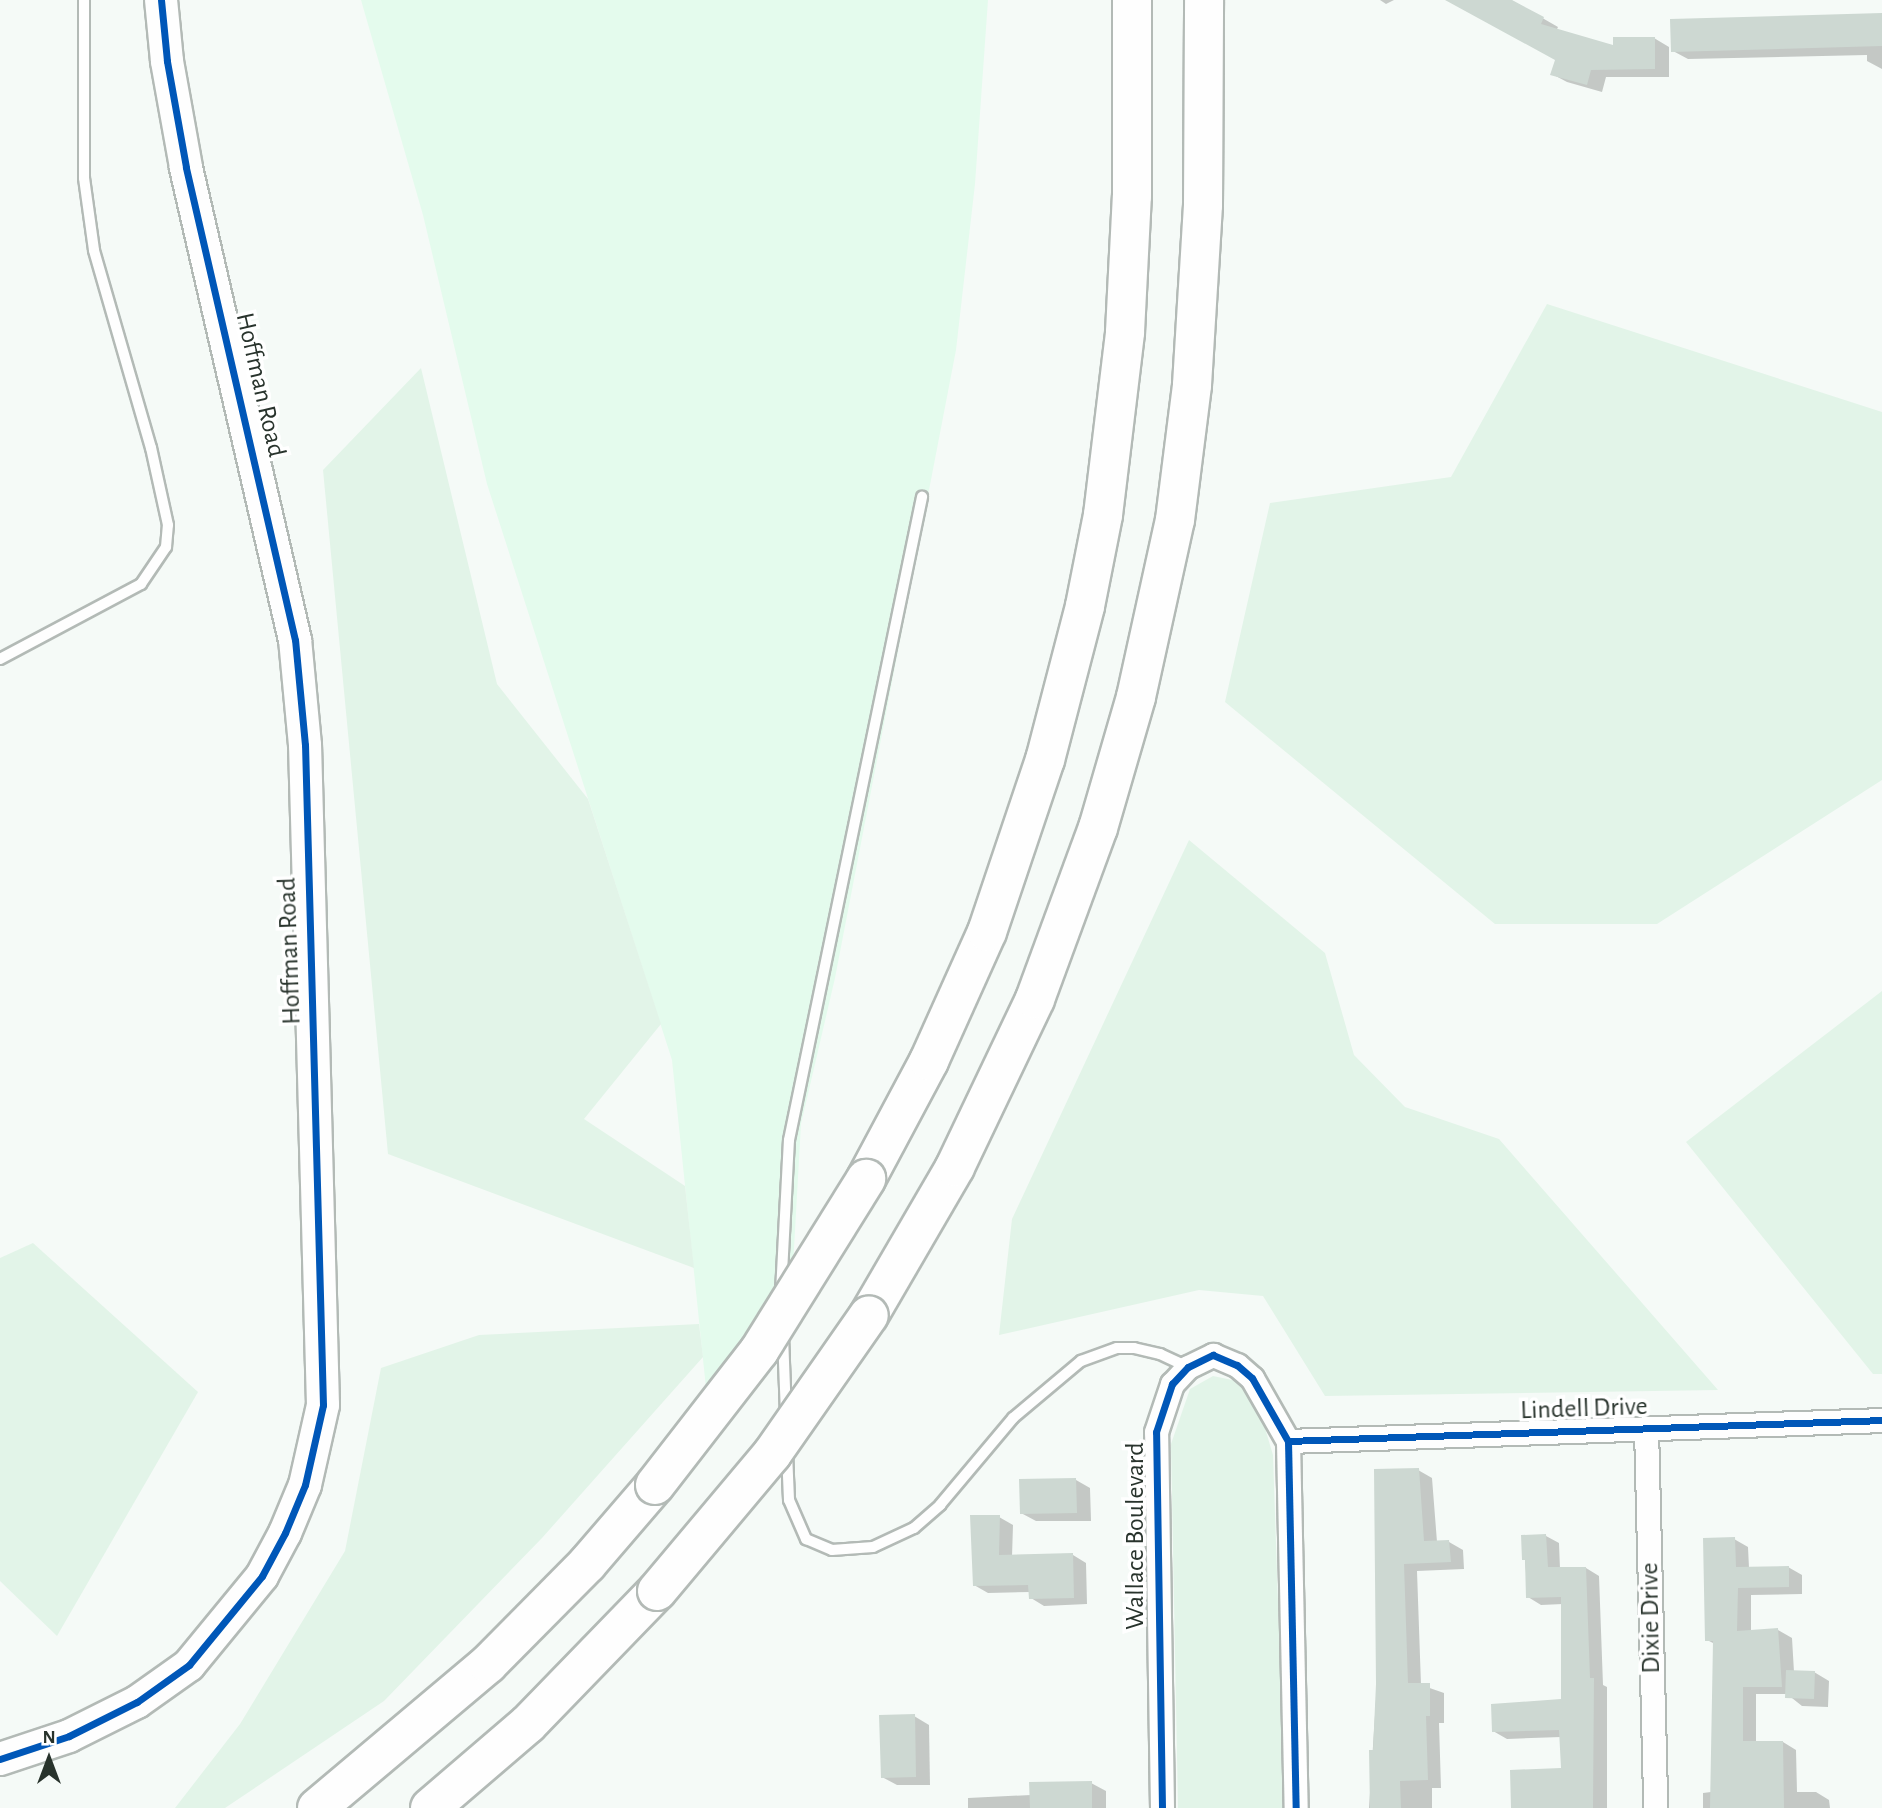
<!DOCTYPE html>
<style>
body{margin:0}
#map{position:relative;width:1882px;height:1808px;overflow:hidden;background:#f5faf7;font-family:"Alegreya Sans",sans-serif}
div>[style]{position:absolute}
.built>*{inset:0;background:#e4fbed}
.green>*{inset:0;background:#e2f4e8}
.shadow>*{inset:0;background:#0003}
.building>*{inset:0;background:#cdd8d2}
.roads{filter:drop-shadow(2px 0 #b3bab6) drop-shadow(-2px 0 #b3bab6) drop-shadow(0 2px #b3bab6) drop-shadow(0 -2px #b3bab6)}
.lane>*{height:10px;margin:-5px;padding:0 5px;transform-origin:5px;border-radius:5px;background:#fefefe}
.street>*{height:23px;margin:-11.5px;padding:0 11.5px;transform-origin:11.5px;border-radius:11.5px;background:#fefefe}
.secondary>*{height:32px;margin:-16px;padding:0 16px;transform-origin:16px;border-radius:16px;background:#fefefe}
.highway>*{height:38px;margin:-19px;padding:0 19px;transform-origin:19px;border-radius:19px;background:#fefefe}
.bridges{filter:drop-shadow(2px 0 #b3bab6) drop-shadow(-2px 0 #b3bab6) drop-shadow(0 2px #b3bab6) drop-shadow(0 -2px #b3bab6)}
.highway-bridge>*{height:38px;margin:-19px;padding:0 19px;transform-origin:19px;border-radius:19px;background:#fefefe}
.cycleway>*{height:7px;margin:-3.5px;padding:0 3.5px;transform-origin:3.5px;border-radius:3.5px;background:#0057b8}
span{translate:-50% -50%;white-space:nowrap;text-align:center;line-height:1.15;-webkit-text-stroke:7px #fff;paint-order:stroke}
.street-label{font-size:26px;color:#28332c}
.north{position:absolute;left:14px;top:1724px;width:70px;height:70px;-webkit-text-stroke:5px #fff;paint-order:stroke;rotate:0deg;font-size:19px;font-weight:700;line-height:28px;text-align:center;color:#28332c}
.north::after{content:'';display:block;margin:auto;width:24px;height:32px;background:#28332c;clip-path:polygon(50% 0,100% 100%,50% 72%,0 100%)}
</style>
<div id="map">
<div class="built">
<i style="clip-path:polygon(361px 0,988px 0,975px 184px,956px 350px,835px 978px,801px 1124px,791px 1302px,709px 1417px,672px 1060px,487px 484px,423px 215px)"></i>
</div>
<div class="green">
<i style="clip-path:polygon(1547px 304px,1882px 412px,1882px 780px,1657px 924px,1495px 924px,1225px 702px,1270px 503px,1451px 477px)"></i>
<i style="clip-path:polygon(421px 368px,497px 684px,588px 799px,661px 1024px,584px 1119px,685px 1186px,694px 1268px,388px 1154px,323px 470px)"></i>
<i style="clip-path:polygon(1189px 840px,1325px 953px,1354px 1055px,1405px 1107px,1499px 1139px,1718px 1390px,1325px 1396px,1263px 1296px,1199px 1290px,999px 1335px,1012px 1219px)"></i>
<i style="clip-path:polygon(1882px 991px,1882px 1374px,1873px 1374px,1686px 1142px)"></i>
<i style="clip-path:polygon(33px 1243px,198px 1392px,57px 1636px,0 1581px,0 1258px)"></i>
<i style="clip-path:polygon(699px 1324px,703px 1357px,542px 1538px,384px 1701px,225px 1808px,175px 1808px,240px 1724px,345px 1551px,381px 1368px,479px 1335px)"></i>
<i style="clip-path:polygon(1213px 1376px,1237px 1381px,1246px 1392px,1262px 1418px,1273px 1455px,1285px 1808px,1178px 1808px,1171px 1444px,1190px 1389px)"></i>
</div>
<div class="shadow">
<i style="clip-path:polygon(1380px 0,1394px 0,1386px 4px)"></i>
<i style="clip-path:polygon(1465px 0,1511px 0,1558px 27px,1556px 31px,1615px 47px,1654px 38px,1669px 47px,1669px 77px,1606px 77px,1602px 92px,1567px 82px,1552px 74px,1557px 59px)"></i>
<i style="clip-path:polygon(1882px 15px,1882px 69px,1867px 61px,1867px 55px,1688px 59px,1673px 51px)"></i>
<i style="clip-path:polygon(1418px 1470px,1432px 1478px,1437px 1542px,1449px 1542px,1463px 1550px,1464px 1569px,1417px 1571px,1421px 1685px,1444px 1693px,1444px 1723px,1439px 1723px,1441px 1788px,1432px 1788px,1432px 1808px,1369px 1808px,1377px 1684px)"></i>
<i style="clip-path:polygon(1076px 1480px,1090px 1488px,1091px 1521px,1036px 1521px,1021px 1513px)"></i>
<i style="clip-path:polygon(999px 1517px,1013px 1525px,1012px 1557px,1073px 1555px,1086px 1563px,1087px 1604px,1044px 1606px,1031px 1598px,1030px 1592px,988px 1593px,974px 1585px)"></i>
<i style="clip-path:polygon(1523px 1536px,1546px 1536px,1559px 1543px,1560px 1569px,1586px 1568px,1599px 1576px,1603px 1685px,1607px 1687px,1607px 1808px,1512px 1808px,1563px 1770px,1561px 1737px,1507px 1739px,1493px 1731px,1563px 1700px,1563px 1604px,1541px 1605px,1528px 1597px)"></i>
<i style="clip-path:polygon(1734px 1539px,1748px 1547px,1749px 1568px,1788px 1567px,1802px 1575px,1802px 1594px,1751px 1595px,1751px 1632px,1778px 1630px,1792px 1638px,1794px 1672px,1814px 1672px,1829px 1681px,1828px 1707px,1802px 1706px,1787px 1694px,1756px 1694px,1756px 1743px,1783px 1742px,1796px 1750px,1797px 1792px,1816px 1792px,1829px 1800px,1830px 1808px,1703px 1808px,1703px 1793px,1711px 1792px,1715px 1644px,1707px 1640px)"></i>
<i style="clip-path:polygon(914px 1716px,929px 1725px,930px 1785px,897px 1785px,882px 1777px)"></i>
<i style="clip-path:polygon(1091px 1783px,1106px 1791px,1106px 1808px,968px 1808px,968px 1798px,1031px 1795px)"></i>
</div>
<div class="building">
<i style="clip-path:polygon(1445px 0,1512px 0,1544px 17px,1541px 24px,1613px 45px,1613px 37px,1655px 37px,1655px 69px,1591px 70px,1587px 85px,1550px 75px,1555px 60px)"></i>
<i style="clip-path:polygon(1882px 13px,1882px 46px,1671px 52px,1670px 19px)"></i>
<i style="clip-path:polygon(1419px 1468px,1424px 1541px,1449px 1540px,1451px 1562px,1404px 1564px,1408px 1683px,1430px 1683px,1430px 1716px,1426px 1716px,1428px 1780px,1400px 1781px,1401px 1808px,1370px 1808px,1369px 1750px,1373px 1750px,1376px 1684px,1374px 1469px)"></i>
<i style="clip-path:polygon(1076px 1478px,1077px 1513px,1020px 1514px,1019px 1479px)"></i>
<i style="clip-path:polygon(970px 1515px,1000px 1515px,999px 1555px,1073px 1553px,1074px 1598px,1029px 1599px,1028px 1585px,973px 1586px)"></i>
<i style="clip-path:polygon(1546px 1534px,1548px 1567px,1586px 1567px,1590px 1678px,1594px 1678px,1593px 1808px,1511px 1808px,1510px 1770px,1561px 1768px,1559px 1730px,1492px 1732px,1491px 1704px,1561px 1699px,1561px 1597px,1526px 1598px,1525px 1560px,1522px 1560px,1521px 1535px)"></i>
<i style="clip-path:polygon(1735px 1537px,1736px 1567px,1789px 1566px,1789px 1587px,1738px 1588px,1737px 1631px,1778px 1628px,1782px 1687px,1743px 1687px,1743px 1741px,1783px 1741px,1784px 1808px,1710px 1808px,1713px 1641px,1705px 1641px,1703px 1538px)"></i>
<i style="clip-path:polygon(1786px 1670px,1815px 1671px,1814px 1699px,1785px 1698px)"></i>
<i style="clip-path:polygon(915px 1714px,916px 1777px,881px 1778px,879px 1715px)"></i>
<i style="clip-path:polygon(1092px 1781px,1092px 1808px,1030px 1808px,1029px 1782px)"></i>
</div>
<div class="roads">
<div class="lane">
<i style="left:0;top:659px;width:160px;rotate:-28deg"></i>
<i style="left:141px;top:584px;width:45px;rotate:-56deg"></i>
<i style="left:166px;top:547px;width:22px;rotate:-85deg"></i>
<i style="left:168px;top:525px;width:79px;rotate:-102.4deg"></i>
<i style="left:151px;top:448px;width:206px;rotate:-106.1deg"></i>
<i style="left:94px;top:250px;width:73px;rotate:-97.9deg"></i>
<i style="left:84px;top:178px;width:178px;rotate:-90deg"></i>
<i style="left:781px;top:1292px;width:152px;rotate:-87deg"></i>
<i style="left:789px;top:1140px;width:657px;rotate:-78.31deg"></i>
<i style="left:783px;top:1336px;width:78px;rotate:87.8deg"></i>
<i style="left:787px;top:1452px;width:48px;rotate:87.6deg"></i>
<i style="left:789px;top:1500px;width:43px;rotate:66.4deg"></i>
<i style="left:806px;top:1539px;width:28px;rotate:23deg"></i>
<i style="left:832px;top:1550px;width:41px;rotate:-4.2deg"></i>
<i style="left:873px;top:1547px;width:45px;rotate:-24.9deg"></i>
<i style="left:914px;top:1528px;width:35px;rotate:-41deg"></i>
<i style="left:940px;top:1505px;width:114px;rotate:-50deg"></i>
<i style="left:1013px;top:1418px;width:89px;rotate:-40deg"></i>
<i style="left:1081px;top:1361px;width:38px;rotate:-20deg"></i>
<i style="left:1117px;top:1348px;width:17px"></i>
<i style="left:1134px;top:1348px;width:27px;rotate:13deg"></i>
<i style="left:1160px;top:1354px;width:31px;rotate:25deg"></i>
</div>
<div class="street">
<i style="left:1646px;top:1428px;width:380px;rotate:88.6deg"></i>
<i style="left:1288px;top:1441px;width:594px;rotate:-2.02deg"></i>
<i style="left:1162px;top:1808px;width:376px;rotate:-90.9deg"></i>
<i style="left:1156px;top:1432px;width:51px;rotate:-71.6deg"></i>
<i style="left:1172px;top:1384px;width:23px;rotate:-47deg"></i>
<i style="left:1188px;top:1367px;width:28px;rotate:-26deg"></i>
<i style="left:1213px;top:1355px;width:26px;rotate:23deg"></i>
<i style="left:1237px;top:1365px;width:20px;rotate:41deg"></i>
<i style="left:1252px;top:1378px;width:73px;rotate:60.3deg"></i>
<i style="left:1288px;top:1441px;width:367px;rotate:88.8deg"></i>
</div>
<div class="secondary">
<i style="left:0;top:1759px;width:73px;rotate:-18.4deg"></i>
<i style="left:69px;top:1736px;width:76px;rotate:-26.6deg"></i>
<i style="left:137px;top:1702px;width:64px;rotate:-35.4deg"></i>
<i style="left:189px;top:1665px;width:115px;rotate:-50.6deg"></i>
<i style="left:262px;top:1576px;width:49px;rotate:-61.9deg"></i>
<i style="left:285px;top:1533px;width:52px;rotate:-67.4deg"></i>
<i style="left:305px;top:1485px;width:82px;rotate:-77.3deg"></i>
<i style="left:323px;top:1405px;width:660px;rotate:-91.56deg"></i>
<i style="left:305px;top:745px;width:105px;rotate:-95.4deg"></i>
<i style="left:295px;top:640px;width:485px;rotate:-103deg"></i>
<i style="left:186px;top:167px;width:108px;rotate:-100.2deg"></i>
<i style="left:167px;top:61px;width:61px;rotate:-95.6deg"></i>
</div>
<div class="highway">
<i style="left:866px;top:1179px;width:134px;rotate:-61.9deg"></i>
<i style="left:929px;top:1061px;width:141px;rotate:-65.8deg"></i>
<i style="left:987px;top:932px;width:182px;rotate:-71.4deg"></i>
<i style="left:1045px;top:760px;width:159px;rotate:-75.4deg"></i>
<i style="left:1085px;top:606px;width:93px;rotate:-78.8deg"></i>
<i style="left:1103px;top:515px;width:184px;rotate:-83.1deg"></i>
<i style="left:1125px;top:332px;width:136px;rotate:-87.1deg"></i>
<i style="left:1132px;top:196px;width:196px;rotate:-90deg"></i>
<i style="left:869px;top:1315px;width:171px;rotate:-59.8deg"></i>
<i style="left:955px;top:1167px;width:186px;rotate:-64.5deg"></i>
<i style="left:1035px;top:999px;width:182px;rotate:-69.8deg"></i>
<i style="left:1098px;top:828px;width:136px;rotate:-73.8deg"></i>
<i style="left:1136px;top:697px;width:181px;rotate:-77.6deg"></i>
<i style="left:1175px;top:520px;width:136px;rotate:-82.8deg"></i>
<i style="left:1192px;top:385px;width:180px;rotate:-86.5deg"></i>
<i style="left:1203px;top:205px;width:205px;rotate:-89.7deg"></i>
<i style="left:317px;top:1808px;width:224px;rotate:-40.1deg"></i>
<i style="left:488px;top:1664px;width:141px;rotate:-45.3deg"></i>
<i style="left:587px;top:1564px;width:104px;rotate:-49.3deg"></i>
<i style="left:430px;top:1808px;width:129px;rotate:-40.6deg"></i>
<i style="left:528px;top:1724px;width:185px;rotate:-45.9deg"></i>
</div>
</div>
<div class="bridges">
<div class="highway-bridge">
<i style="left:655px;top:1485px;width:170px;rotate:-52.2deg"></i>
<i style="left:759px;top:1351px;width:203px;rotate:-58.1deg"></i>
<i style="left:657px;top:1591px;width:179px;rotate:-50deg"></i>
<i style="left:772px;top:1454px;width:169px;rotate:-55.1deg"></i>
</div>
</div>
<div class="cycleway">
<i style="left:1288px;top:1441px;width:594px;rotate:-2.02deg"></i>
<i style="left:0;top:1759px;width:73px;rotate:-18.4deg"></i>
<i style="left:69px;top:1736px;width:76px;rotate:-26.6deg"></i>
<i style="left:137px;top:1702px;width:64px;rotate:-35.4deg"></i>
<i style="left:189px;top:1665px;width:115px;rotate:-50.6deg"></i>
<i style="left:262px;top:1576px;width:49px;rotate:-61.9deg"></i>
<i style="left:285px;top:1533px;width:52px;rotate:-67.4deg"></i>
<i style="left:305px;top:1485px;width:82px;rotate:-77.3deg"></i>
<i style="left:323px;top:1405px;width:660px;rotate:-91.56deg"></i>
<i style="left:305px;top:745px;width:105px;rotate:-95.4deg"></i>
<i style="left:295px;top:640px;width:485px;rotate:-103deg"></i>
<i style="left:186px;top:167px;width:108px;rotate:-100.2deg"></i>
<i style="left:167px;top:61px;width:61px;rotate:-95.6deg"></i>
<i style="left:1162px;top:1808px;width:376px;rotate:-90.9deg"></i>
<i style="left:1156px;top:1432px;width:51px;rotate:-71.6deg"></i>
<i style="left:1172px;top:1384px;width:23px;rotate:-47deg"></i>
<i style="left:1188px;top:1367px;width:28px;rotate:-26deg"></i>
<i style="left:1213px;top:1355px;width:26px;rotate:23deg"></i>
<i style="left:1237px;top:1365px;width:20px;rotate:41deg"></i>
<i style="left:1252px;top:1378px;width:73px;rotate:60.3deg"></i>
<i style="left:1288px;top:1441px;width:367px;rotate:88.8deg"></i>
</div>
<div class="street-label">
<span style="left:260px;top:385px;rotate:77deg">Hoffman Road</span>
<span style="left:290px;top:951px;rotate:-92deg">Hoffman Road</span>
<span style="left:1584px;top:1409px;rotate:-2deg">Lindell Drive</span>
<span style="left:1136px;top:1536px;rotate:-90deg">Wallace Boulevard</span>
<span style="left:1651px;top:1618px;rotate:-91deg">Dixie Drive</span>
</div>
<div class="north">N</div>
</div>
